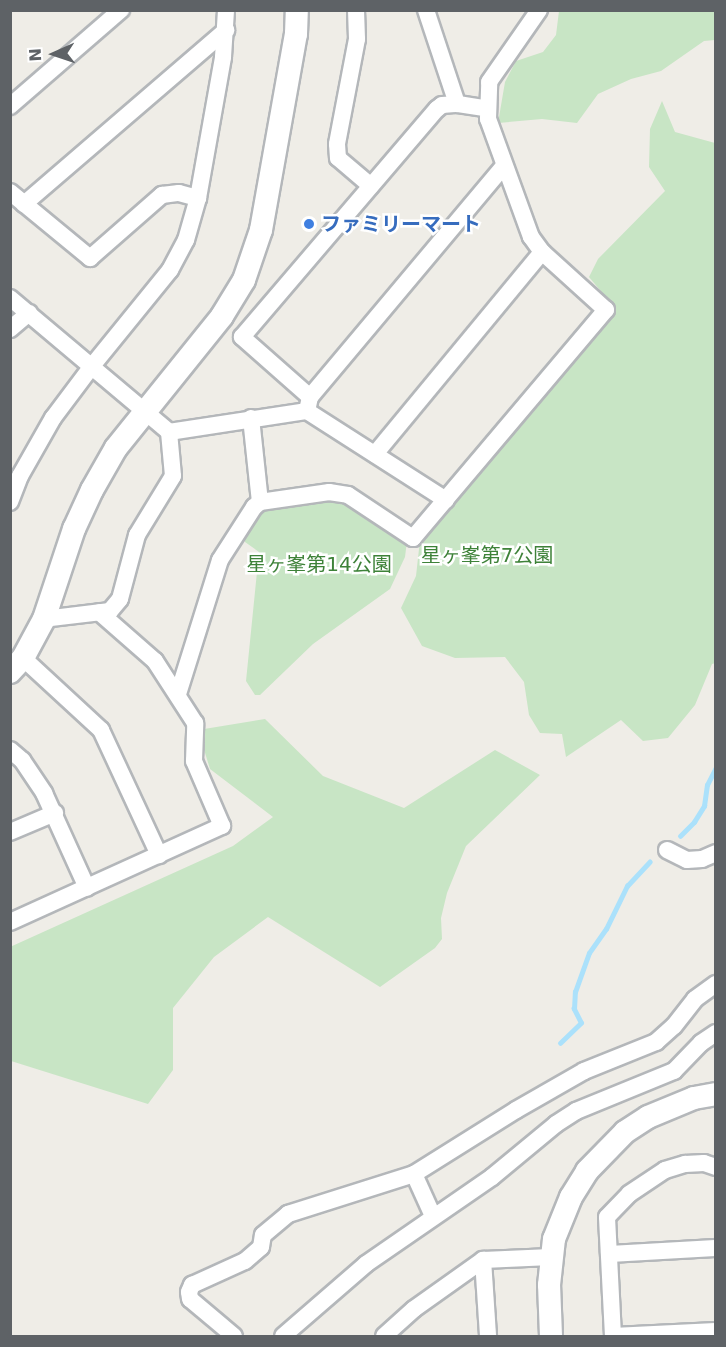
<!DOCTYPE html>
<meta charset="utf-8">
<style>
body{margin:0}
#map{position:relative;width:726px;height:1347px;overflow:hidden;background:#efede7;font-family:"DejaVu Sans","Noto Sans JP",sans-serif}
div>[style]{position:absolute}
.green>*{inset:0;background:#c8e5c5}
.stream>*{height:4.5px;margin:-2.25px;padding:0 2.25px;transform-origin:2.25px;border-radius:2.25px;background:#abe1fb}
.roads{filter:drop-shadow(2px 0 #b4b7ba) drop-shadow(-2px 0 #b4b7ba) drop-shadow(0 2px #b4b7ba) drop-shadow(0 -2px #b4b7ba)}
.street>*{height:16px;margin:-8px;padding:0 8px;transform-origin:8px;border-radius:8px;background:#fff}
.secondary>*{height:22px;margin:-11px;padding:0 11px;transform-origin:11px;border-radius:11px;background:#fff}
.dots>*{width:16px;height:16px;translate:-50% -50%;box-sizing:border-box;border:3px solid #fff;border-radius:50%}
span{translate:-50% -50%;white-space:nowrap;text-align:center;line-height:1.15;-webkit-text-stroke:5px #fff;paint-order:stroke}
.shop-label{font-size:20px;color:#366cbe;font-weight:700}
.left{translate:0 -50%;text-align:left}
.park-label{font-size:20px;color:#3e8239}
.frame{position:absolute;inset:0;border:12px solid #5e6266;pointer-events:none}
.north{position:absolute;left:24px;top:24px;width:60px;height:60px;-webkit-text-stroke:4px #fff;paint-order:stroke;rotate:267deg;font-size:16px;font-weight:700;line-height:24px;text-align:center;color:#5e6266}
.north::after{content:'';display:block;margin:auto;width:21px;height:27px;background:#5e6266;clip-path:polygon(50% 0,100% 100%,50% 72%,0 100%)}
</style>
<div id="map">
<div class="green">
<i style="clip-path:polygon(559px 11px,715px 11px,715px 40px,704px 41px,661px 71px,631px 79px,598px 94px,577px 123px,542px 119px,498px 123px,505px 82px,516px 61px,543px 52px,556px 35px)"></i>
<i style="clip-path:polygon(662px 101px,675px 132px,715px 143px,716px 663px,712px 664px,695px 705px,668px 738px,643px 741px,621px 720px,566px 757px,562px 734px,540px 733px,529px 715px,524px 682px,505px 657px,455px 658px,422px 646px,401px 608px,416px 576px,420px 540px,615px 308px,589px 277px,598px 259px,665px 191px,649px 167px,650px 129px)"></i>
<i style="clip-path:polygon(325px 501px,345px 502px,407px 541px,405px 557px,390px 589px,313px 644px,260px 695px,255px 695px,246px 681px,259px 552px,245px 542px,244px 536px,262px 509px)"></i>
<i style="clip-path:polygon(265px 719px,323px 776px,404px 808px,495px 750px,540px 775px,466px 846px,447px 893px,441px 918px,442px 939px,435px 948px,380px 987px,268px 917px,214px 957px,173px 1008px,173px 1070px,148px 1104px,11px 1061px,10px 947px,233px 846px,273px 817px,210px 769px,198px 730px)"></i>
</div>
<div class="stream">
<i style="left:680px;top:836px;width:20px;rotate:-45deg"></i>
<i style="left:694px;top:822px;width:19px;rotate:-58deg"></i>
<i style="left:704px;top:806px;width:21px;rotate:-82deg"></i>
<i style="left:707px;top:785px;width:20px;rotate:-63deg"></i>
<i style="left:560px;top:1043px;width:29px;rotate:-44deg"></i>
<i style="left:581px;top:1023px;width:16px;rotate:-117deg"></i>
<i style="left:574px;top:1009px;width:17px;rotate:-87deg"></i>
<i style="left:575px;top:992px;width:41px;rotate:-70.3deg"></i>
<i style="left:589px;top:953px;width:29px;rotate:-55deg"></i>
<i style="left:606px;top:929px;width:48px;rotate:-64deg"></i>
<i style="left:627px;top:886px;width:33px;rotate:-47deg"></i>
</div>
<div class="roads">
<div class="street">
<i style="left:356px;top:10px;width:29px;rotate:88deg"></i>
<i style="left:357px;top:39px;width:107px;rotate:100.8deg"></i>
<i style="left:337px;top:144px;width:14px;rotate:86deg"></i>
<i style="left:338px;top:158px;width:43px;rotate:40.3deg"></i>
<i style="left:426px;top:10px;width:99px;rotate:71.7deg"></i>
<i style="left:10px;top:106px;width:147px;rotate:-40.9deg"></i>
<i style="left:10px;top:192px;width:104px;rotate:39.5deg"></i>
<i style="left:90px;top:258px;width:96px;rotate:-41.2deg"></i>
<i style="left:162px;top:195px;width:17px;rotate:-7deg"></i>
<i style="left:179px;top:193px;width:20px;rotate:15deg"></i>
<i style="left:24px;top:204px;width:267px;rotate:-40.7deg"></i>
<i style="left:10px;top:298px;width:208px;rotate:40.1deg"></i>
<i style="left:169px;top:432px;width:44px;rotate:84.8deg"></i>
<i style="left:173px;top:476px;width:69px;rotate:121.4deg"></i>
<i style="left:137px;top:535px;width:66px;rotate:104.9deg"></i>
<i style="left:120px;top:599px;width:16px;rotate:130deg"></i>
<i style="left:110px;top:611px;width:66px;rotate:173.1deg"></i>
<i style="left:10px;top:329px;width:25px;rotate:-40deg"></i>
<i style="left:310px;top:397px;width:91px;rotate:-138.6deg"></i>
<i style="left:242px;top:337px;width:300px;rotate:-49.5deg"></i>
<i style="left:437px;top:109px;width:6px;rotate:-39deg"></i>
<i style="left:442px;top:105px;width:16px;rotate:-4deg"></i>
<i style="left:458px;top:104px;width:30px;rotate:9deg"></i>
<i style="left:307px;top:411px;width:14px;rotate:-78deg"></i>
<i style="left:310px;top:397px;width:302px;rotate:-50deg"></i>
<i style="left:251px;top:418px;width:84px;rotate:83.9deg"></i>
<i style="left:169px;top:432px;width:140px;rotate:-8.7deg"></i>
<i style="left:307px;top:411px;width:165px;rotate:32.6deg"></i>
<i style="left:375px;top:454px;width:262px;rotate:-50.4deg"></i>
<i style="left:10px;top:502px;width:28px;rotate:-69deg"></i>
<i style="left:20px;top:476px;width:67px;rotate:-60.4deg"></i>
<i style="left:53px;top:418px;width:65px;rotate:-53.1deg"></i>
<i style="left:92px;top:366px;width:124px;rotate:-50.9deg"></i>
<i style="left:170px;top:270px;width:34px;rotate:-62deg"></i>
<i style="left:186px;top:240px;width:44px;rotate:-74.1deg"></i>
<i style="left:198px;top:198px;width:143px;rotate:-79.9deg"></i>
<i style="left:223px;top:57px;width:47px;rotate:-86.3deg"></i>
<i style="left:23px;top:658px;width:106px;rotate:42.7deg"></i>
<i style="left:101px;top:730px;width:138px;rotate:65.1deg"></i>
<i style="left:178px;top:694px;width:140px;rotate:-72.6deg"></i>
<i style="left:220px;top:560px;width:63px;rotate:-57.3deg"></i>
<i style="left:254px;top:507px;width:8px;rotate:-40deg"></i>
<i style="left:260px;top:502px;width:70px;rotate:-8.2deg"></i>
<i style="left:329px;top:492px;width:19px;rotate:9deg"></i>
<i style="left:348px;top:495px;width:78px;rotate:33.5deg"></i>
<i style="left:413px;top:538px;width:299px;rotate:-49.8deg"></i>
<i style="left:606px;top:310px;width:86px;rotate:-137.8deg"></i>
<i style="left:542px;top:252px;width:19px;rotate:-126deg"></i>
<i style="left:531px;top:237px;width:126px;rotate:-110deg"></i>
<i style="left:488px;top:119px;width:37px;rotate:-88deg"></i>
<i style="left:489px;top:82px;width:88px;rotate:-55.2deg"></i>
<i style="left:10px;top:750px;width:16px;rotate:40deg"></i>
<i style="left:22px;top:760px;width:40px;rotate:56deg"></i>
<i style="left:44px;top:793px;width:104px;rotate:65.6deg"></i>
<i style="left:10px;top:832px;width:49px;rotate:-22.9deg"></i>
<i style="left:667px;top:850px;width:22px;rotate:27deg"></i>
<i style="left:687px;top:860px;width:15px;rotate:-4deg"></i>
<i style="left:702px;top:859px;width:15px;rotate:-23deg"></i>
<i style="left:10px;top:922px;width:233px;rotate:-24.4deg"></i>
<i style="left:222px;top:826px;width:71px;rotate:-113.3deg"></i>
<i style="left:194px;top:761px;width:38px;rotate:-88deg"></i>
<i style="left:195px;top:723px;width:74px;rotate:-122.8deg"></i>
<i style="left:155px;top:661px;width:74px;rotate:-138.8deg"></i>
<i style="left:414px;top:1174px;width:46px;rotate:65.7deg"></i>
<i style="left:609px;top:1254px;width:107px;rotate:-3.2deg"></i>
<i style="left:483px;top:1260px;width:76px;rotate:86.2deg"></i>
<i style="left:234px;top:1336px;width:57px;rotate:-139.9deg"></i>
<i style="left:190px;top:1299px;width:7px;rotate:-98deg"></i>
<i style="left:189px;top:1292px;width:8px;rotate:-67deg"></i>
<i style="left:192px;top:1285px;width:58px;rotate:-24.4deg"></i>
<i style="left:245px;top:1261px;width:21px;rotate:-41deg"></i>
<i style="left:261px;top:1247px;width:12px;rotate:-81deg"></i>
<i style="left:263px;top:1235px;width:33px;rotate:-40deg"></i>
<i style="left:288px;top:1214px;width:132px;rotate:-17.6deg"></i>
<i style="left:414px;top:1174px;width:120px;rotate:-32.1deg"></i>
<i style="left:516px;top:1110px;width:78px;rotate:-29.8deg"></i>
<i style="left:584px;top:1071px;width:78px;rotate:-21.9deg"></i>
<i style="left:656px;top:1042px;width:24px;rotate:-42deg"></i>
<i style="left:674px;top:1026px;width:34px;rotate:-52deg"></i>
<i style="left:695px;top:999px;width:26px;rotate:-36deg"></i>
<i style="left:283px;top:1336px;width:110px;rotate:-40.9deg"></i>
<i style="left:366px;top:1264px;width:153px;rotate:-34.6deg"></i>
<i style="left:492px;top:1177px;width:83px;rotate:-39.6deg"></i>
<i style="left:556px;top:1124px;width:24px;rotate:-33deg"></i>
<i style="left:576px;top:1111px;width:106px;rotate:-22.2deg"></i>
<i style="left:674px;top:1071px;width:39px;rotate:-46deg"></i>
<i style="left:701px;top:1043px;width:18px;rotate:-34deg"></i>
<i style="left:384px;top:1336px;width:40px;rotate:-42deg"></i>
<i style="left:414px;top:1309px;width:85px;rotate:-35.4deg"></i>
<i style="left:483px;top:1260px;width:68px;rotate:-2.5deg"></i>
<i style="left:613px;top:1336px;width:119px;rotate:-92.9deg"></i>
<i style="left:607px;top:1217px;width:32px;rotate:-46deg"></i>
<i style="left:629px;top:1194px;width:43px;rotate:-33.7deg"></i>
<i style="left:665px;top:1170px;width:21px;rotate:-17deg"></i>
<i style="left:685px;top:1164px;width:19px;rotate:-3deg"></i>
<i style="left:704px;top:1163px;width:13px;rotate:18deg"></i>
<i style="left:613px;top:1336px;width:103px;rotate:-2.8deg"></i>
</div>
<div class="secondary">
<i style="left:10px;top:672px;width:19px;rotate:-47deg"></i>
<i style="left:23px;top:658px;width:44px;rotate:-61.7deg"></i>
<i style="left:44px;top:619px;width:95px;rotate:-71.6deg"></i>
<i style="left:74px;top:529px;width:43px;rotate:-65.2deg"></i>
<i style="left:92px;top:490px;width:48px;rotate:-60.3deg"></i>
<i style="left:116px;top:448px;width:169px;rotate:-51.2deg"></i>
<i style="left:222px;top:316px;width:42px;rotate:-58.6deg"></i>
<i style="left:244px;top:280px;width:53px;rotate:-71.2deg"></i>
<i style="left:261px;top:230px;width:199px;rotate:-79.9deg"></i>
<i style="left:296px;top:34px;width:24px;rotate:-88deg"></i>
<i style="left:551px;top:1336px;width:51px;rotate:-92.2deg"></i>
<i style="left:549px;top:1285px;width:46px;rotate:-83.8deg"></i>
<i style="left:554px;top:1239px;width:45px;rotate:-68deg"></i>
<i style="left:571px;top:1197px;width:31px;rotate:-58deg"></i>
<i style="left:587px;top:1171px;width:54px;rotate:-45.7deg"></i>
<i style="left:625px;top:1132px;width:27px;rotate:-33deg"></i>
<i style="left:648px;top:1117px;width:50px;rotate:-22.4deg"></i>
<i style="left:694px;top:1098px;width:22px;rotate:-10deg"></i>
</div>
</div>
<div class="dots">
<i style="left:309px;top:224px;background:#3f7fe0"></i>
</div>
<div class="shop-label">
<span class="left" style="left:321px;top:224px">ファミリーマート</span>
</div>
<div class="park-label">
<span style="left:487px;top:555px">星ヶ峯第7公園</span>
<span style="left:319px;top:564px">星ヶ峯第14公園</span>
</div>
<div class="frame"></div>
<div class="north">N</div>
</div>
